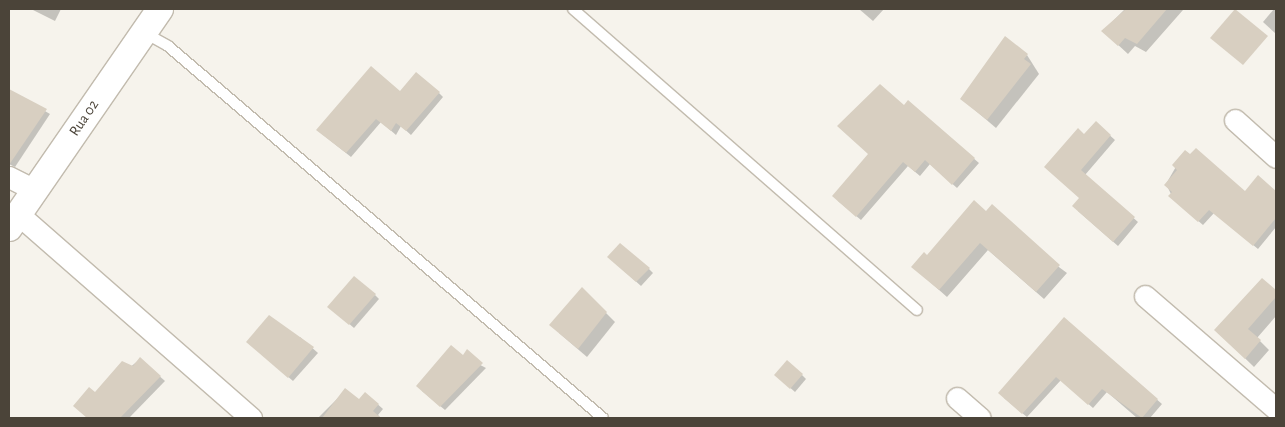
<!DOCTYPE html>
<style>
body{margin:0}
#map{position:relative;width:1285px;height:427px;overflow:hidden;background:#f6f3ec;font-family:"Alegreya Sans",sans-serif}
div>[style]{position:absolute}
.shadow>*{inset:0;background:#0003}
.building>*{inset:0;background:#d8cfc1}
.roads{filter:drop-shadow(1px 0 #c2bbae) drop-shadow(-1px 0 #c2bbae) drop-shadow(0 1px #c2bbae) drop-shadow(0 -1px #c2bbae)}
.service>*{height:10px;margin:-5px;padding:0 5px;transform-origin:5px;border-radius:5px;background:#fff}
.minor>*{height:21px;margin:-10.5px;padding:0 10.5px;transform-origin:10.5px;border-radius:10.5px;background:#fff}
.tertiary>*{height:26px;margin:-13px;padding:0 13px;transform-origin:13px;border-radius:13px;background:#fff}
span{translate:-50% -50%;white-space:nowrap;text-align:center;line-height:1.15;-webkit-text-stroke:5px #fff;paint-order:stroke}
.street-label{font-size:15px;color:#4b4439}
.frame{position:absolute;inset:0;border:10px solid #4b4439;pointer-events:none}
</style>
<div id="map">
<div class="shadow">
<i style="clip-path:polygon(31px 9px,61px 9px,55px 21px)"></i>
<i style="clip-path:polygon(859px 9px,884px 9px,873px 21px)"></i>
<i style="clip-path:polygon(1125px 9px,1182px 9px,1183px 10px,1146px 52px,1135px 46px,1128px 54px,1103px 31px)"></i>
<i style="clip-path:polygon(1274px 9px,1276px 9px,1276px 34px,1263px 22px)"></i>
<i style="clip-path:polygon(1027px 55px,1039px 74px,996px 128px,962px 99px)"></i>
<i style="clip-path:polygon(9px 90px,50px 114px,15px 167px,9px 164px)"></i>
<i style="clip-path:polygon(400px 93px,439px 93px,443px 97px,411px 135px,401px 126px,396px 135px,381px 122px,351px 157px,317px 130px)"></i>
<i style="clip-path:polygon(908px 102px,979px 163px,957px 188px,930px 164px,920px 176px,908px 166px,861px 220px,838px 201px)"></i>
<i style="clip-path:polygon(1096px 123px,1115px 140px,1085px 175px,1138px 222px,1118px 246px,1078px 211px,1081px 198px,1050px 171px)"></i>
<i style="clip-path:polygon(1185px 151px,1245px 193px,1258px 177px,1276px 192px,1276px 227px,1258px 249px,1214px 213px,1203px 225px,1174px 200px,1166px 184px)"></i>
<i style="clip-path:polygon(986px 213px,1067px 273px,1044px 299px,988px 250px,947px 297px,921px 274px,927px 257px)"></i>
<i style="clip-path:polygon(614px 262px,649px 269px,653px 273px,641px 286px)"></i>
<i style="clip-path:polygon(1262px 280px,1276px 292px,1276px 316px,1257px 338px,1269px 350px,1254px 367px,1216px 330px)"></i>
<i style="clip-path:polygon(582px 289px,615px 322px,587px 357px,559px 333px)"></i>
<i style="clip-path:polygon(375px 295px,379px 299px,354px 328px,334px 311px)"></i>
<i style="clip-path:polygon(1064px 319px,1162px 404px,1150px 418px,1137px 418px,1107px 392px,1093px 408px,1061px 380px,1027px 417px,1004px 398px)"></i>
<i style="clip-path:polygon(300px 337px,318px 353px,293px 381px,252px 346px)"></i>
<i style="clip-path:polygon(463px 356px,486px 368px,445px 410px,422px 391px)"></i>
<i style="clip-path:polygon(140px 359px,165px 381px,129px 418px,88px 418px,79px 410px)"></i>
<i style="clip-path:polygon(802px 375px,806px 379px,795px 392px,780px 379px)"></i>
<i style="clip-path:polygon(346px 390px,359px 401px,365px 393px,383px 409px,378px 415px,381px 418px,318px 418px)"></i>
</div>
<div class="building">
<i style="clip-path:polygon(1126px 9px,1167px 9px,1137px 44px,1125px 38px,1118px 46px,1101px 31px)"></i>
<i style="clip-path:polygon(1235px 9px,1268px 36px,1243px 65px,1210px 38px)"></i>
<i style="clip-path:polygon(1005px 36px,1028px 54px,1024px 59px,1031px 64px,987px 120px,960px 99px)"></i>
<i style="clip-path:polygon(371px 66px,400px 91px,416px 72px,440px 92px,406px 131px,396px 123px,391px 131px,376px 119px,346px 153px,316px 130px)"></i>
<i style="clip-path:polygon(880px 84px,904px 105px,908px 100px,975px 158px,952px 185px,925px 160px,915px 172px,903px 162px,856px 217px,832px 196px,868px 154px,837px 126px)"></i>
<i style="clip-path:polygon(9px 89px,47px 109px,9px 165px)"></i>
<i style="clip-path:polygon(1096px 121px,1111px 135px,1081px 170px,1135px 217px,1113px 242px,1072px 206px,1079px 198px,1044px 167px,1078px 128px,1084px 134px)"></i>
<i style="clip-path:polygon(1196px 148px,1245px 191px,1258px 175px,1276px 191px,1276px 218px,1253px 246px,1209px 210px,1198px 222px,1168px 196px,1172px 192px,1164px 185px,1177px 170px,1172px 165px,1185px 150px,1190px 154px)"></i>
<i style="clip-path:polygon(974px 200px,986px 211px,992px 204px,1060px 265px,1036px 292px,980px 243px,939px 290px,911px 267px,924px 252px,927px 255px)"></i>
<i style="clip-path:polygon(620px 243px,650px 268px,636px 282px,607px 257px)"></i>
<i style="clip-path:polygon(354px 276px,376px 294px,349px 325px,327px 307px)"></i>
<i style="clip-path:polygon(1262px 278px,1276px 290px,1276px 297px,1248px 329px,1261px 340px,1245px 359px,1214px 330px)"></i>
<i style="clip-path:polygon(582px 287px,607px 312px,578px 349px,549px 325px)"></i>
<i style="clip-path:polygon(269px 315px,314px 347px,288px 378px,246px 342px)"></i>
<i style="clip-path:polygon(1064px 317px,1158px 399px,1142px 418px,1102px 389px,1088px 405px,1056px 377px,1022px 414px,998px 393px)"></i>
<i style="clip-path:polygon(451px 345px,463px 355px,467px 349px,483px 363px,440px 407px,416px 386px)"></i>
<i style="clip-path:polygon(140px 357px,161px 376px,120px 418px,87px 418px,73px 406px,89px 387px,95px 392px,122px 361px,133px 366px)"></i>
<i style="clip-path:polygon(787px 360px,803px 374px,790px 389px,774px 375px)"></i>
<i style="clip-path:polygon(345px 388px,359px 399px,365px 392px,379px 404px,373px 411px,381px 418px,322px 418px)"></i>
</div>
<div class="roads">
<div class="service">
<i style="left:573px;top:9px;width:457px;rotate:41.2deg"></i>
<i style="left:145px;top:33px;width:26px;rotate:29deg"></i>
<i style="left:168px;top:46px;width:572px;rotate:40.54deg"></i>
</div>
<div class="minor">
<i style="left:1235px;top:120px;width:55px;rotate:42.1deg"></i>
<i style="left:9px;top:177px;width:29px;rotate:27deg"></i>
<i style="left:18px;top:214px;width:310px;rotate:41.2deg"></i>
<i style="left:1145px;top:296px;width:173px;rotate:40.8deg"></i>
<i style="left:957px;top:398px;width:30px;rotate:41deg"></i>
</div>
<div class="tertiary">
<i style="left:9px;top:228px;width:266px;rotate:-55.4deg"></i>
</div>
</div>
<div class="street-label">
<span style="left:84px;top:118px;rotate:-56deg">Rua 02</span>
</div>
<div class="frame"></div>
</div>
